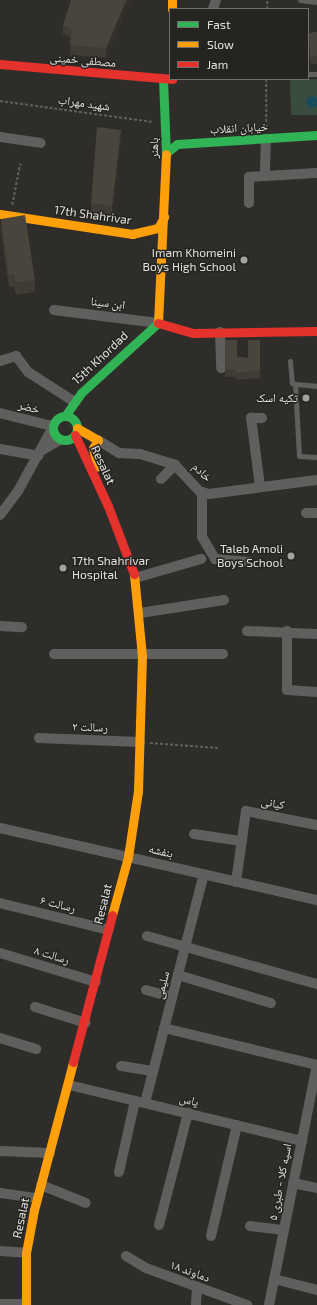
<!DOCTYPE html>
<meta charset="utf-8">
<style>
body{margin:0}
#map{position:relative;width:317px;height:1305px;overflow:hidden;background:#2f2d2a;font-family:"Exo 2","Noto Naskh Arabic",sans-serif}
div>[style]{position:absolute}
.green>*{inset:0;background:#394c3d}
.water>*{inset:0;background:#194c5b}
.round{border-radius:50%}
.path>*{height:1.5px;margin-top:-0.75px;transform-origin:0;background:repeating-linear-gradient(90deg,#605f5d 0 3px,transparent 0 5px)}
.lane>*{height:5px;margin:-2.5px;padding:0 2.5px;transform-origin:2.5px;border-radius:2.5px;background:#615f5e}
.street>*{height:10px;margin:-5px;padding:0 5px;transform-origin:5px;border-radius:5px;background:#615f5e}
.fast>*{height:9px;margin:-4.5px;padding:0 4.5px;transform-origin:4.5px;border-radius:4.5px;background:#30b455}
.fast>.ring{margin:-4.5px;padding:0;box-sizing:content-box;background:none;border:9px solid #30b455;border-radius:50%}
.slow>*{height:9px;margin:-4.5px;padding:0 4.5px;transform-origin:4.5px;border-radius:4.5px;background:#ff9f0a}
.jam>*{height:9px;margin:-4.5px;padding:0 4.5px;transform-origin:4.5px;border-radius:4.5px;background:#e5322d}
.wall>*{inset:0;background:#403b34}
.shaded-wall>*{inset:0;background:#34302a}
.building>*{inset:0;background:#4a453c}
.dots>*{width:11px;height:11px;translate:-50% -50%;box-sizing:border-box;border:2px solid #262420;border-radius:50%}
span{translate:-50% -50%;white-space:nowrap;text-align:center;line-height:1.15;-webkit-text-stroke:3px #262420;paint-order:stroke}
.street-label{font-size:12px;color:#e2e1de}
.poi-label{font-size:12px;color:#e2e1de}
.right{translate:-100% -50%;text-align:right}
.left{translate:0 -50%;text-align:left}
.legend{position:absolute;left:169px;top:8px;width:140px;height:72px;box-sizing:border-box;background:#262420;border:1px solid #71706c;margin:0;padding:5px 7px;list-style:none;font-size:12px;color:#e2e1de}
.legend li{display:flex;align-items:center;gap:8px;height:20px}
.legend b{width:20px;border:1px solid #71706c}
</style>
<div id="map">
<div class="green">
<i style="clip-path:polygon(317px 79px,317px 115px,291px 115px,290px 80px)"></i>
</div>
<div class="water">
<i class="round" style="left:306px;top:96px;width:12px;height:12px"></i>
</div>
<div class="path">
<i style="left:267px;top:9px;width:9px;rotate:-90deg"></i>
<i style="left:0;top:101px;width:154px;rotate:7.8deg"></i>
<i style="left:266px;top:127px;width:48px;rotate:-90deg"></i>
<i style="left:12px;top:205px;width:42px;rotate:-79deg"></i>
<i style="left:150px;top:743px;width:69px;rotate:4.1deg"></i>
</div>
<div class="lane">
<i style="left:300px;top:0;width:17px;rotate:7deg"></i>
<i style="left:308px;top:74px;width:9px"></i>
<i style="left:290px;top:361px;width:22px;rotate:85deg"></i>
<i style="left:292px;top:383px;width:3px;rotate:18deg"></i>
<i style="left:295px;top:384px;width:72px;rotate:86.8deg"></i>
<i style="left:299px;top:456px;width:18px;rotate:3deg"></i>
<i style="left:295px;top:384px;width:22px;rotate:5deg"></i>
</div>
<div class="street">
<i style="left:213px;top:9px;width:9px;rotate:-72deg"></i>
<i style="left:0;top:137px;width:41px;rotate:8.3deg"></i>
<i style="left:266px;top:139px;width:37px;rotate:92deg"></i>
<i style="left:265px;top:176px;width:52px;rotate:-3.3deg"></i>
<i style="left:249px;top:203px;width:26px;rotate:-90deg"></i>
<i style="left:249px;top:177px;width:16px;rotate:-4deg"></i>
<i style="left:54px;top:310px;width:105px;rotate:7.1deg"></i>
<i style="left:220px;top:332px;width:36px;rotate:88deg"></i>
<i style="left:0;top:361px;width:17px;rotate:-17deg"></i>
<i style="left:16px;top:356px;width:20px;rotate:53deg"></i>
<i style="left:28px;top:372px;width:56px;rotate:32.6deg"></i>
<i style="left:0;top:413px;width:54px;rotate:14deg"></i>
<i style="left:98px;top:440px;width:25px;rotate:32deg"></i>
<i style="left:119px;top:453px;width:21px;rotate:3deg"></i>
<i style="left:140px;top:454px;width:37px;rotate:17deg"></i>
<i style="left:175px;top:465px;width:35px;rotate:47deg"></i>
<i style="left:199px;top:491px;width:10px;rotate:17deg"></i>
<i style="left:209px;top:494px;width:109px;rotate:-7.4deg"></i>
<i style="left:0;top:449px;width:39px;rotate:10deg"></i>
<i style="left:39px;top:452px;width:24px;rotate:-30deg"></i>
<i style="left:161px;top:479px;width:20px;rotate:-45deg"></i>
<i style="left:260px;top:486px;width:69px;rotate:-97.5deg"></i>
<i style="left:251px;top:418px;width:11px"></i>
<i style="left:202px;top:492px;width:45px;rotate:90deg"></i>
<i style="left:202px;top:537px;width:26px;rotate:59deg"></i>
<i style="left:215px;top:559px;width:34px;rotate:5deg"></i>
<i style="left:306px;top:513px;width:11px"></i>
<i style="left:0;top:515px;width:30px;rotate:-53deg"></i>
<i style="left:18px;top:491px;width:71px;rotate:-61.3deg"></i>
<i style="left:135px;top:578px;width:69px;rotate:-16.1deg"></i>
<i style="left:140px;top:613px;width:85px;rotate:-8.8deg"></i>
<i style="left:0;top:626px;width:22px;rotate:3deg"></i>
<i style="left:247px;top:631px;width:69px;rotate:2.5deg"></i>
<i style="left:287px;top:631px;width:59px;rotate:90deg"></i>
<i style="left:287px;top:690px;width:30px;rotate:4deg"></i>
<i style="left:54px;top:654px;width:169px"></i>
<i style="left:39px;top:738px;width:101px;rotate:2.3deg"></i>
<i style="left:0;top:828px;width:325px;rotate:12.8deg"></i>
<i style="left:194px;top:834px;width:48px;rotate:8.5deg"></i>
<i style="left:236px;top:882px;width:72px;rotate:-82deg"></i>
<i style="left:246px;top:811px;width:72px;rotate:11.2deg"></i>
<i style="left:0;top:903px;width:112px;rotate:13.9deg"></i>
<i style="left:147px;top:936px;width:177px;rotate:15.8deg"></i>
<i style="left:0;top:953px;width:100px;rotate:16.8deg"></i>
<i style="left:178px;top:975px;width:97px;rotate:16.8deg"></i>
<i style="left:146px;top:990px;width:27px;rotate:15deg"></i>
<i style="left:35px;top:1007px;width:53px;rotate:17.4deg"></i>
<i style="left:164px;top:1028px;width:157px;rotate:13.6deg"></i>
<i style="left:0;top:1038px;width:38px;rotate:17deg"></i>
<i style="left:121px;top:1066px;width:32px;rotate:9deg"></i>
<i style="left:69px;top:1085px;width:240px;rotate:13.5deg"></i>
<i style="left:145px;top:1103px;width:236px;rotate:-75.6deg"></i>
<i style="left:0;top:1151px;width:50px;rotate:2.3deg"></i>
<i style="left:119px;top:1172px;width:73px;rotate:-77.3deg"></i>
<i style="left:293px;top:1183px;width:25px;rotate:12deg"></i>
<i style="left:41px;top:1185px;width:48px;rotate:21.8deg"></i>
<i style="left:0;top:1193px;width:37px;rotate:8deg"></i>
<i style="left:159px;top:1225px;width:116px;rotate:-75.5deg"></i>
<i style="left:250px;top:1226px;width:34px;rotate:7deg"></i>
<i style="left:211px;top:1236px;width:114px;rotate:-76.8deg"></i>
<i style="left:0;top:1251px;width:26px;rotate:4deg"></i>
<i style="left:126px;top:1256px;width:23px;rotate:31deg"></i>
<i style="left:146px;top:1268px;width:108px;rotate:20.1deg"></i>
<i style="left:274px;top:1279px;width:44px;rotate:14.3deg"></i>
<i style="left:0;top:1304px;width:26px"></i>
<i style="left:196px;top:1305px;width:18px;rotate:-87deg"></i>
<i style="left:269px;top:1305px;width:245px;rotate:-78.7deg"></i>
</div>
<div class="fast">
<i style="left:163px;top:79px;width:75px;rotate:87.7deg"></i>
<i style="left:166px;top:153px;width:14px;rotate:-39deg"></i>
<i style="left:177px;top:144px;width:140px;rotate:-3.7deg"></i>
<i class="ring" style="left:53px;top:416px;width:15px;height:15px"></i>
<i style="left:65px;top:416px;width:28px;rotate:-55deg"></i>
<i style="left:81px;top:393px;width:104px;rotate:-42.3deg"></i>
</div>
<div class="slow">
<i style="left:172px;top:0;width:9px;rotate:90deg"></i>
<i style="left:0;top:214px;width:134px;rotate:8.6deg"></i>
<i style="left:132px;top:234px;width:27px;rotate:-13deg"></i>
<i style="left:158px;top:228px;width:13px;rotate:-61deg"></i>
<i style="left:158px;top:323px;width:169px;rotate:-87.3deg"></i>
<i style="left:77px;top:428px;width:24px;rotate:30deg"></i>
<i style="left:98px;top:440px;width:9px;rotate:122deg"></i>
<i style="left:93px;top:448px;width:19px;rotate:78deg"></i>
<i style="left:112px;top:915px;width:60px;rotate:-74.6deg"></i>
<i style="left:128px;top:857px;width:67px;rotate:-81.4deg"></i>
<i style="left:138px;top:791px;width:135px;rotate:-88.3deg"></i>
<i style="left:142px;top:656px;width:82px;rotate:-95.6deg"></i>
<i style="left:26px;top:1305px;width:52px;rotate:-90deg"></i>
<i style="left:26px;top:1253px;width:44px;rotate:-79.5deg"></i>
<i style="left:34px;top:1210px;width:153px;rotate:-75.2deg"></i>
</div>
<div class="jam">
<i style="left:0;top:64px;width:173px;rotate:5deg"></i>
<i style="left:158px;top:323px;width:36px;rotate:16deg"></i>
<i style="left:193px;top:333px;width:124px;rotate:-0.9deg"></i>
<i style="left:75px;top:435px;width:78px;rotate:65.1deg"></i>
<i style="left:108px;top:506px;width:73px;rotate:69.1deg"></i>
<i style="left:73px;top:1062px;width:152px;rotate:-75.1deg"></i>
</div>
<div class="wall">
<i style="clip-path:polygon(125px 13px,106px 58px,70px 55px,71px 38px,63px 34px,63px 25px)"></i>
<i style="clip-path:polygon(317px 32px,317px 64px,310px 63px,309px 40px,309px 33px)"></i>
<i style="clip-path:polygon(121px 140px,112px 215px,91px 213px,91px 203px)"></i>
<i style="clip-path:polygon(1px 219px,35px 280px,35px 292px,16px 295px,14px 287px,9px 287px,1px 232px)"></i>
<i style="clip-path:polygon(225px 340px,237px 357px,248px 358px,260px 340px,260px 378px,236px 380px,236px 377px,225px 377px)"></i>
</div>
<div class="shaded-wall">
<i style="clip-path:polygon(127px 0,134px 0,125px 13px,106px 58px,106px 48px,125px 3px)"></i>
<i style="clip-path:polygon(121px 130px,121px 140px,112px 215px,112px 206px)"></i>
</div>
<div class="building">
<i style="clip-path:polygon(71px 0,127px 0,125px 3px,106px 48px,70px 45px,72px 29px,63px 25px)"></i>
<i style="clip-path:polygon(317px 32px,317px 56px,310px 56px,309px 33px)"></i>
<i style="clip-path:polygon(97px 127px,121px 130px,112px 206px,91px 203px)"></i>
<i style="clip-path:polygon(25px 215px,35px 280px,16px 282px,14px 274px,9px 274px,1px 219px)"></i>
<i style="clip-path:polygon(225px 340px,237px 340px,237px 357px,248px 358px,248px 340px,260px 340px,260px 370px,236px 373px,236px 369px,225px 369px)"></i>
</div>
<div class="dots">
<i style="left:244px;top:260px;background:#a3a29f"></i>
<i style="left:306px;top:398px;background:#a3a29f"></i>
<i style="left:291px;top:556px;background:#a3a29f"></i>
<i style="left:63px;top:568px;background:#a3a29f"></i>
</div>
<div class="street-label">
<span style="left:83px;top:60px;rotate:5deg">مصطفی خمینی</span>
<span style="left:84px;top:103px;rotate:8deg">شهید مهراب</span>
<span style="left:239px;top:128px;rotate:-3deg">خیابان انقلاب</span>
<span style="left:154px;top:148px;rotate:-90deg">باهنر</span>
<span style="left:93px;top:215px;rotate:8deg">17th Shahrivar</span>
<span style="left:108px;top:303px;rotate:7deg">ابن سینا</span>
<span style="left:100px;top:358px;rotate:-43deg">15th Khordad</span>
<span style="left:29px;top:407px;rotate:14deg">خضر</span>
<span style="left:103px;top:465px;rotate:65deg">Resalat</span>
<span style="left:202px;top:472px;rotate:44deg">خادم</span>
<span style="left:90px;top:727px;rotate:2deg">رسالت ۲</span>
<span style="left:273px;top:803px;rotate:11deg">کیانی</span>
<span style="left:161px;top:851px;rotate:13deg">بنفشه</span>
<span style="left:58px;top:904px;rotate:14deg">رسالت ۶</span>
<span style="left:103px;top:904px;rotate:-76deg">Resalat</span>
<span style="left:52px;top:955px;rotate:17deg">رسالت ۸</span>
<span style="left:162px;top:985px;rotate:-76deg">سلیمی</span>
<span style="left:189px;top:1100px;rotate:14deg">یاس</span>
<span style="left:280px;top:1182px;rotate:-79deg">اسپه کلا - طبری ۵</span>
<span style="left:21px;top:1218px;rotate:-78deg">Resalat</span>
<span style="left:190px;top:1271px;rotate:20deg">دماوند ۱۸</span>
</div>
<div class="poi-label">
<span class="right" style="left:236px;top:260px">Imam Khomeini<br>Boys High School</span>
<span class="right" style="left:298px;top:398px">تکیه اسک</span>
<span class="right" style="left:283px;top:556px">Taleb Amoli<br>Boys School</span>
<span class="left" style="left:72px;top:568px">17th Shahrivar<br>Hospital</span>
</div>
<ul class="legend">
<li><b style="height:5px;background:#30b455"></b>Fast</li>
<li><b style="height:5px;background:#ff9f0a"></b>Slow</li>
<li><b style="height:5px;background:#e5322d"></b>Jam</li>
</ul>
</div>
